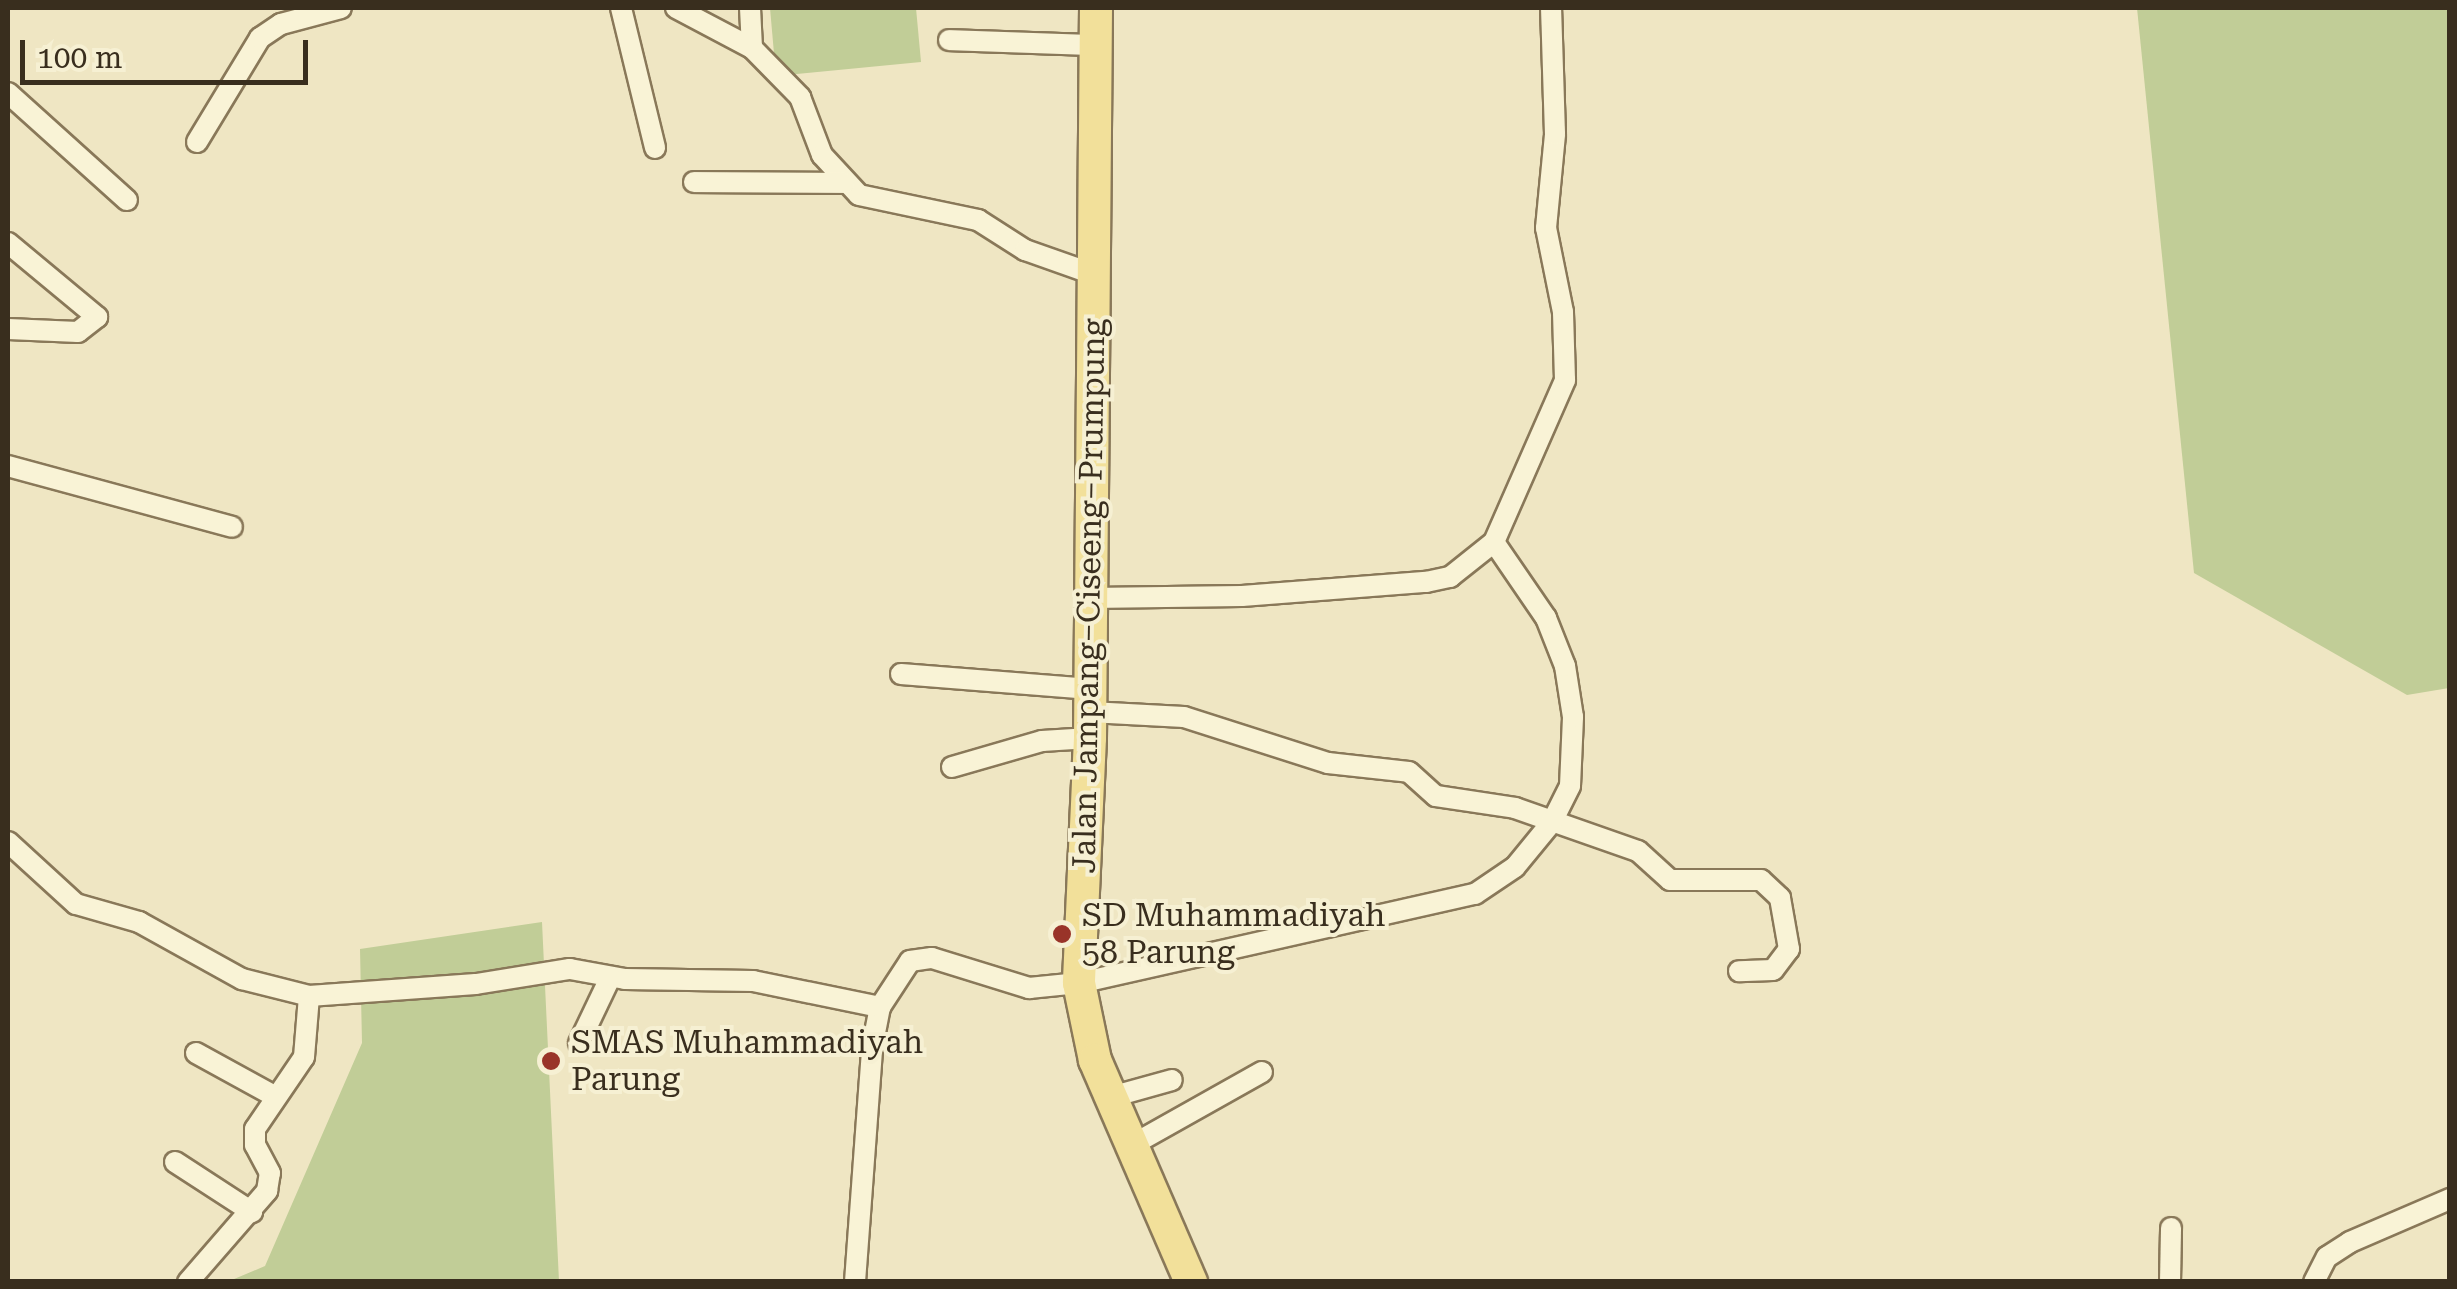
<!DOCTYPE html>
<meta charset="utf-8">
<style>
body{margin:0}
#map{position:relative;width:2457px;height:1289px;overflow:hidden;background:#efe6c3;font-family:"Roboto Serif",serif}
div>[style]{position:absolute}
.green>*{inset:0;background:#c1cd97}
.roads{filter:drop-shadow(2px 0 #897859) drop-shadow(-2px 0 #897859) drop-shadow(0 2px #897859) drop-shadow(0 -2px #897859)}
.street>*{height:20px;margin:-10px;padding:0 10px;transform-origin:10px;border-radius:10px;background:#f9f3d6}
.primary>*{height:32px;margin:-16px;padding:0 16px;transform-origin:16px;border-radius:16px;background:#f2e09a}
.dots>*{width:28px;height:28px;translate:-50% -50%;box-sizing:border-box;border:5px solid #f6f0d3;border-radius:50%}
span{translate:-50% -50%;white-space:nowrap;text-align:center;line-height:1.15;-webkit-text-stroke:8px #f6f0d3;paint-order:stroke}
.street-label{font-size:32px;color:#392e1e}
.poi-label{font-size:32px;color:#392e1e}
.left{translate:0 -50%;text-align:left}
.frame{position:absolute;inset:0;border:10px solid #392e1e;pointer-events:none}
.scale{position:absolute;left:20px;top:40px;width:288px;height:45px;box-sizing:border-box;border:5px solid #392e1e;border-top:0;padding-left:12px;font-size:30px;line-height:35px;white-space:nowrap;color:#392e1e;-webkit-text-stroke:8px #f6f0d3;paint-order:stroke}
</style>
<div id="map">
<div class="green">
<i style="clip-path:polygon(770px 8px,916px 8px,921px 62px,776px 76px)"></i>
<i style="clip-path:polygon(2137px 8px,2449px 8px,2449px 688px,2407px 695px,2194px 573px)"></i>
<i style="clip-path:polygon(542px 922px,559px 1281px,227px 1282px,265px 1266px,362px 1043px,360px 949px)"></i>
</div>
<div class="roads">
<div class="street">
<i style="left:621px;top:8px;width:144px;rotate:76.3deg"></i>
<i style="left:676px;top:8px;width:86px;rotate:27.8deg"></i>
<i style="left:752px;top:48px;width:69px;rotate:45.6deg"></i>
<i style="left:800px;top:97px;width:62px;rotate:69.2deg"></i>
<i style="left:822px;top:155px;width:54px;rotate:47.2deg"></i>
<i style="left:859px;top:195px;width:122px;rotate:11.9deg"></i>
<i style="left:978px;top:220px;width:56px;rotate:32.6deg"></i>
<i style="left:1025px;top:250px;width:72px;rotate:19.4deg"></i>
<i style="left:750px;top:8px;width:40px;rotate:87.1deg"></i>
<i style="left:949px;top:40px;width:146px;rotate:2deg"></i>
<i style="left:8px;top:93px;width:160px;rotate:42deg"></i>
<i style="left:197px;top:142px;width:122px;rotate:-58.8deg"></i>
<i style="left:260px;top:38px;width:25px;rotate:-34deg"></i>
<i style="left:281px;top:24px;width:62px;rotate:-14.9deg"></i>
<i style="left:694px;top:182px;width:150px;rotate:0.4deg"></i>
<i style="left:8px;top:243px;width:116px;rotate:39.7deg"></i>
<i style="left:97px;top:317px;width:24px;rotate:142deg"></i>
<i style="left:78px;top:332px;width:70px;rotate:-177.5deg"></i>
<i style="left:8px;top:466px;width:232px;rotate:15.2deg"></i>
<i style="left:1090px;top:598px;width:152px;rotate:-0.8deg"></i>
<i style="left:1242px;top:596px;width:185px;rotate:-4.4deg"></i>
<i style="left:1426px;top:582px;width:25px;rotate:-12deg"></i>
<i style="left:1450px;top:577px;width:56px;rotate:-38.5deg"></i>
<i style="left:1494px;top:542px;width:177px;rotate:-66.3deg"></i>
<i style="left:1565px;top:380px;width:68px;rotate:-91.7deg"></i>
<i style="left:1563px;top:312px;width:86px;rotate:-101.4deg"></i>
<i style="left:1546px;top:228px;width:94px;rotate:-84.5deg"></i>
<i style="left:1555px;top:134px;width:126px;rotate:-91.8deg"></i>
<i style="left:901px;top:674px;width:190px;rotate:4.5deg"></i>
<i style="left:1090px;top:712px;width:94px;rotate:3deg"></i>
<i style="left:1184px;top:717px;width:151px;rotate:17.7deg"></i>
<i style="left:1328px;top:763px;width:81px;rotate:6.3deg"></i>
<i style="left:1409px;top:772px;width:36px;rotate:42deg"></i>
<i style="left:1436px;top:796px;width:80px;rotate:8.6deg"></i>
<i style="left:1515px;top:808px;width:130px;rotate:19.3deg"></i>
<i style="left:1638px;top:851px;width:43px;rotate:42.2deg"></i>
<i style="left:1670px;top:880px;width:91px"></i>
<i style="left:1761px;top:880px;width:26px;rotate:43deg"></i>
<i style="left:1780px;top:898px;width:52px;rotate:80deg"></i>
<i style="left:1789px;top:949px;width:26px;rotate:127deg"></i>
<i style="left:1773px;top:970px;width:34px;rotate:178deg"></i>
<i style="left:952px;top:767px;width:94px;rotate:-16.1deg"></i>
<i style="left:1042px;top:741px;width:48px;rotate:-3.6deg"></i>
<i style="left:8px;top:842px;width:92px;rotate:42.4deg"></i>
<i style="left:76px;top:904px;width:66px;rotate:15.9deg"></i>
<i style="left:139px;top:922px;width:118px;rotate:29deg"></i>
<i style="left:242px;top:979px;width:69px;rotate:14.2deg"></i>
<i style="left:579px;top:1043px;width:72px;rotate:-64.5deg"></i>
<i style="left:196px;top:1053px;width:91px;rotate:28.8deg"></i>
<i style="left:1111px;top:1097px;width:63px;rotate:-15.6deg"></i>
<i style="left:1132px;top:1145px;width:149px;rotate:-29.3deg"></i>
<i style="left:175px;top:1162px;width:92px;rotate:33deg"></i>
<i style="left:188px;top:1282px;width:121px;rotate:-49deg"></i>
<i style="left:267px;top:1191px;width:18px;rotate:-81deg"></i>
<i style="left:270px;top:1173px;width:32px;rotate:-118deg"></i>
<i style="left:255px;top:1145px;width:16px;rotate:-90deg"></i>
<i style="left:255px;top:1129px;width:87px;rotate:-55.8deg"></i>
<i style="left:304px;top:1057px;width:61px;rotate:-85.3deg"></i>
<i style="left:309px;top:996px;width:167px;rotate:-4.1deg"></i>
<i style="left:476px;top:984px;width:95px;rotate:-9.1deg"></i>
<i style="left:570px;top:969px;width:56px;rotate:10.3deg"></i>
<i style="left:625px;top:979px;width:128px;rotate:0.9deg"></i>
<i style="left:753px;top:981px;width:130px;rotate:11.6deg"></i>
<i style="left:855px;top:1282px;width:235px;rotate:-85.8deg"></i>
<i style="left:872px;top:1048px;width:42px;rotate:-79deg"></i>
<i style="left:880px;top:1007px;width:55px;rotate:-56.9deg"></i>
<i style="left:910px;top:961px;width:22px;rotate:-8deg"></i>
<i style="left:932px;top:958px;width:102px;rotate:17.2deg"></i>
<i style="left:1029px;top:988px;width:50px;rotate:-5.7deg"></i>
<i style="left:1079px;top:983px;width:406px;rotate:-12.7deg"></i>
<i style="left:1475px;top:894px;width:48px;rotate:-34deg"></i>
<i style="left:1515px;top:867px;width:58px;rotate:-50.6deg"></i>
<i style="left:1552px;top:822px;width:40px;rotate:-63.4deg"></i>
<i style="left:1570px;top:786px;width:69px;rotate:-87.5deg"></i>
<i style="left:1573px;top:717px;width:52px;rotate:-98.9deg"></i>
<i style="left:1565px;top:666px;width:52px;rotate:-111.6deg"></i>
<i style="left:1546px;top:618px;width:92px;rotate:-124.4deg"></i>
<i style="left:2170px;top:1282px;width:54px;rotate:-88.9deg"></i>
<i style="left:2314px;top:1282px;width:28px;rotate:-63deg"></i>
<i style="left:2327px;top:1257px;width:27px;rotate:-33deg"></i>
<i style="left:2350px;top:1242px;width:109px;rotate:-23.3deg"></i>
</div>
<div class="primary">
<i style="left:1096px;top:8px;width:730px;rotate:90.47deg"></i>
<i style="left:1090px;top:738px;width:245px;rotate:92.6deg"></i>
<i style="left:1079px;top:983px;width:79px;rotate:78.3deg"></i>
<i style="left:1095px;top:1060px;width:242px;rotate:66.6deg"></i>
</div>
</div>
<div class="dots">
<i style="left:1062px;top:934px;background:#993429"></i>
<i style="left:551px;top:1061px;background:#993429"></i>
</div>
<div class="street-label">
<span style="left:1089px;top:596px;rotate:-89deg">Jalan Jampang–Ciseeng–Prumpung</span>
</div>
<div class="poi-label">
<span class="left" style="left:1082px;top:934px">SD Muhammadiyah<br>58 Parung</span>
<span class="left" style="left:571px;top:1061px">SMAS Muhammadiyah<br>Parung</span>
</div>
<div class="frame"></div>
<div class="scale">100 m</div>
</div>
